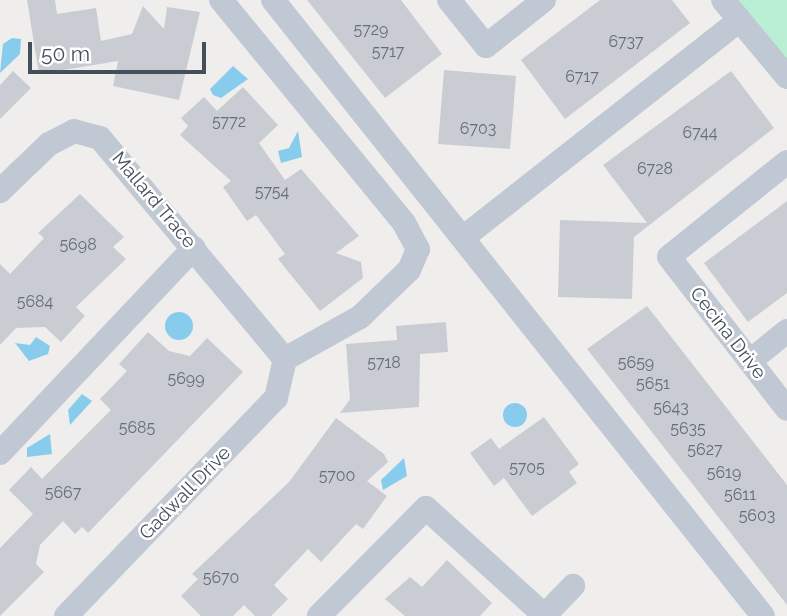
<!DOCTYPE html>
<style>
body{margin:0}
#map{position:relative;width:787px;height:616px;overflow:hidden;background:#f0eeed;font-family:Raleway,sans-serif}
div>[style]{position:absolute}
.green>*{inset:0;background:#baefd5}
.water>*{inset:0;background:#87cced}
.round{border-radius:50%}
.building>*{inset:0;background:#c9ccd3}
.minor>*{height:24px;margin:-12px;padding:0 12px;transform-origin:12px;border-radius:12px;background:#c0c8d3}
span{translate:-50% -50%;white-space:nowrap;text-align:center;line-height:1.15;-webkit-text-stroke:5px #fff;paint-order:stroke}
.number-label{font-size:16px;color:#666e79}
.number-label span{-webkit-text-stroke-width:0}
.street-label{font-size:19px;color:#454e5b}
.scale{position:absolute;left:28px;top:42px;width:178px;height:32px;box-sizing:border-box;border:4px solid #454e5b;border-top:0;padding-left:9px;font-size:21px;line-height:24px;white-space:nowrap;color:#454e5b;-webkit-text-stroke:5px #fff;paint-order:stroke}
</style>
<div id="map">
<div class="green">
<i style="clip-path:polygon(738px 0,787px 0,787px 62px)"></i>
</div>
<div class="water">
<i style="clip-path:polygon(12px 38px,21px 39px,20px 54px,0 73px,3px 44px)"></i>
<i style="clip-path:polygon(233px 66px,248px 79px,221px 98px,213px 95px,210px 89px)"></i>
<i style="clip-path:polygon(298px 131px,302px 157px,281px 163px,278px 151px,289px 148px)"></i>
<i class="round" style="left:165px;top:312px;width:28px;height:28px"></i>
<i style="clip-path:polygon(36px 337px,50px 346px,48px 354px,29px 361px,15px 343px,30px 345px)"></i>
<i style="clip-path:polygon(82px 394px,92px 401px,70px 425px,68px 410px)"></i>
<i class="round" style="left:503px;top:403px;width:24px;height:24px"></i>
<i style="clip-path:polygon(50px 434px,52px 454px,27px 457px,27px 448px)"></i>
<i style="clip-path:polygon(404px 458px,407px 476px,383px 490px,381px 480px)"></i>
</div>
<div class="building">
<i style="clip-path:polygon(27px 0,55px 0,57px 14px,96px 8px,101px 41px,132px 34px,143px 6px,164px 29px,167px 7px,200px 12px,179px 100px,113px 86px,118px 61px,39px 74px)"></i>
<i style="clip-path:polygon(307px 0,401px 0,442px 54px,385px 98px)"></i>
<i style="clip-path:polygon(600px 0,672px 0,690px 23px,565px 119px,521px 60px)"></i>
<i style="clip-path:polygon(444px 70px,516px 76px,510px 149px,438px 144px)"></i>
<i style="clip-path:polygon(13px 71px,31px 88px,0 119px,0 85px)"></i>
<i style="clip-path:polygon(731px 71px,774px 128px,634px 237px,632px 299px,558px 297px,560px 220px,647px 223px,603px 165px)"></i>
<i style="clip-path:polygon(243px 87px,278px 125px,259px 143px,285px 180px,301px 169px,359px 236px,336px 253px,361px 262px,363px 278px,320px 311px,278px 259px,285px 254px,256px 215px,247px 221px,223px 187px,231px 181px,180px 135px,188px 126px,181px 118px,204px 97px,217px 111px)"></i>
<i style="clip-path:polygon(80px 194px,124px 237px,113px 247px,126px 259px,76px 307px,85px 316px,61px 342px,45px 327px,16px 328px,0 345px,0 264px,10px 274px,44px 238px,38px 233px)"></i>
<i style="clip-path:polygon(787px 201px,787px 293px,748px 322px,704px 263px)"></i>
<i style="clip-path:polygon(647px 306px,787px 485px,787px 605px,587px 349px)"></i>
<i style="clip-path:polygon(446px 322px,448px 352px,420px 354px,419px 407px,340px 413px,350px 399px,346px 344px,397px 340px,396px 326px)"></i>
<i style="clip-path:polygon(148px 332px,169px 351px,190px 356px,207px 338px,243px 372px,88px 533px,82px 527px,75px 534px,63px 521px,40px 545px,36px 564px,44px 572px,0 616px,0 548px,33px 514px,9px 490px,31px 467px,42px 479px,111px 410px,100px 399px,127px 371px,119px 364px)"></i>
<i style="clip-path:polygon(544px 417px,579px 464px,569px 472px,577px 483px,532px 516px,504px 478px,494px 486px,470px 453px,491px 438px,499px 449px)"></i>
<i style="clip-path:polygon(336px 418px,384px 454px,388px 462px,367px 481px,387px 496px,363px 529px,356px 524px,321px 562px,308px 549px,274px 585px,288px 599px,271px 616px,255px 616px,244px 605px,233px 616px,201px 616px,181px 596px,198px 579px,192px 574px,289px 482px)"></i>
<i style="clip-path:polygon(447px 560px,492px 603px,480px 616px,405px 616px,385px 599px,410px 577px,422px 587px)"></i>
</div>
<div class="minor">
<i style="left:221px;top:0;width:288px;rotate:50.6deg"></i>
<i style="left:404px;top:223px;width:30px;rotate:62deg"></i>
<i style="left:418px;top:249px;width:23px;rotate:113deg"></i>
<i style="left:409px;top:270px;width:68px;rotate:136.2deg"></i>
<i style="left:360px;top:317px;width:86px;rotate:150.8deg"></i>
<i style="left:273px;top:0;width:787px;rotate:51.5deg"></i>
<i style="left:449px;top:0;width:59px;rotate:51.2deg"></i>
<i style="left:486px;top:46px;width:74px;rotate:-38.4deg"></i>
<i style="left:723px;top:0;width:100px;rotate:50.3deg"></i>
<i style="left:787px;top:162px;width:151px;rotate:141.2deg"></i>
<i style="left:669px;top:257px;width:192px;rotate:52.2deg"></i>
<i style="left:0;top:191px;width:68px;rotate:-43.8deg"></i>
<i style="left:49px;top:144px;width:28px;rotate:-27deg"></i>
<i style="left:74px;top:131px;width:27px;rotate:15deg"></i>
<i style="left:100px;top:138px;width:288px;rotate:50.1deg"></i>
<i style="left:464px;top:237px;width:351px;rotate:-38.2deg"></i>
<i style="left:750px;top:361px;width:48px;rotate:-39deg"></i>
<i style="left:0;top:453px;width:282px;rotate:-46.6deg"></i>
<i style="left:66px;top:616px;width:303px;rotate:-46.1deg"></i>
<i style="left:276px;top:398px;width:40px;rotate:-77deg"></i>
<i style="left:319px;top:616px;width:152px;rotate:-45.3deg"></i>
<i style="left:426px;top:508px;width:159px;rotate:42.2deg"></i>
<i style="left:544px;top:616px;width:42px;rotate:-46deg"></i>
</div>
<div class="number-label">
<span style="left:371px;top:30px">5729</span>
<span style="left:626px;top:42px">6737</span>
<span style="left:388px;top:52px">5717</span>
<span style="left:582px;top:77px">6717</span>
<span style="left:229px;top:122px">5772</span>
<span style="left:478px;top:129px">6703</span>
<span style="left:700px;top:133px">6744</span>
<span style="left:655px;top:169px">6728</span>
<span style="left:272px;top:192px">5754</span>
<span style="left:78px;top:245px">5698</span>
<span style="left:35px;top:302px">5684</span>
<span style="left:384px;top:363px">5718</span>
<span style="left:636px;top:363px">5659</span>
<span style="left:186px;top:379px">5699</span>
<span style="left:653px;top:384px">5651</span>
<span style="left:671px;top:408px">5643</span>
<span style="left:137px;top:428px">5685</span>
<span style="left:688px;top:429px">5635</span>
<span style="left:705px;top:450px">5627</span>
<span style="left:527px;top:468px">5705</span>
<span style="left:724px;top:473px">5619</span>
<span style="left:337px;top:476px">5700</span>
<span style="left:63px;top:493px">5667</span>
<span style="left:740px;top:495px">5611</span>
<span style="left:757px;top:516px">5603</span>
<span style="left:221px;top:578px">5670</span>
</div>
<div class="street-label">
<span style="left:154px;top:200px;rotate:50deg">Mallard Trace</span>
<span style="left:728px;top:333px;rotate:52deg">Cecina Drive</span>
<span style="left:185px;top:493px;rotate:-46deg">Gadwall Drive</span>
</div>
<div class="scale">50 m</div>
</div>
